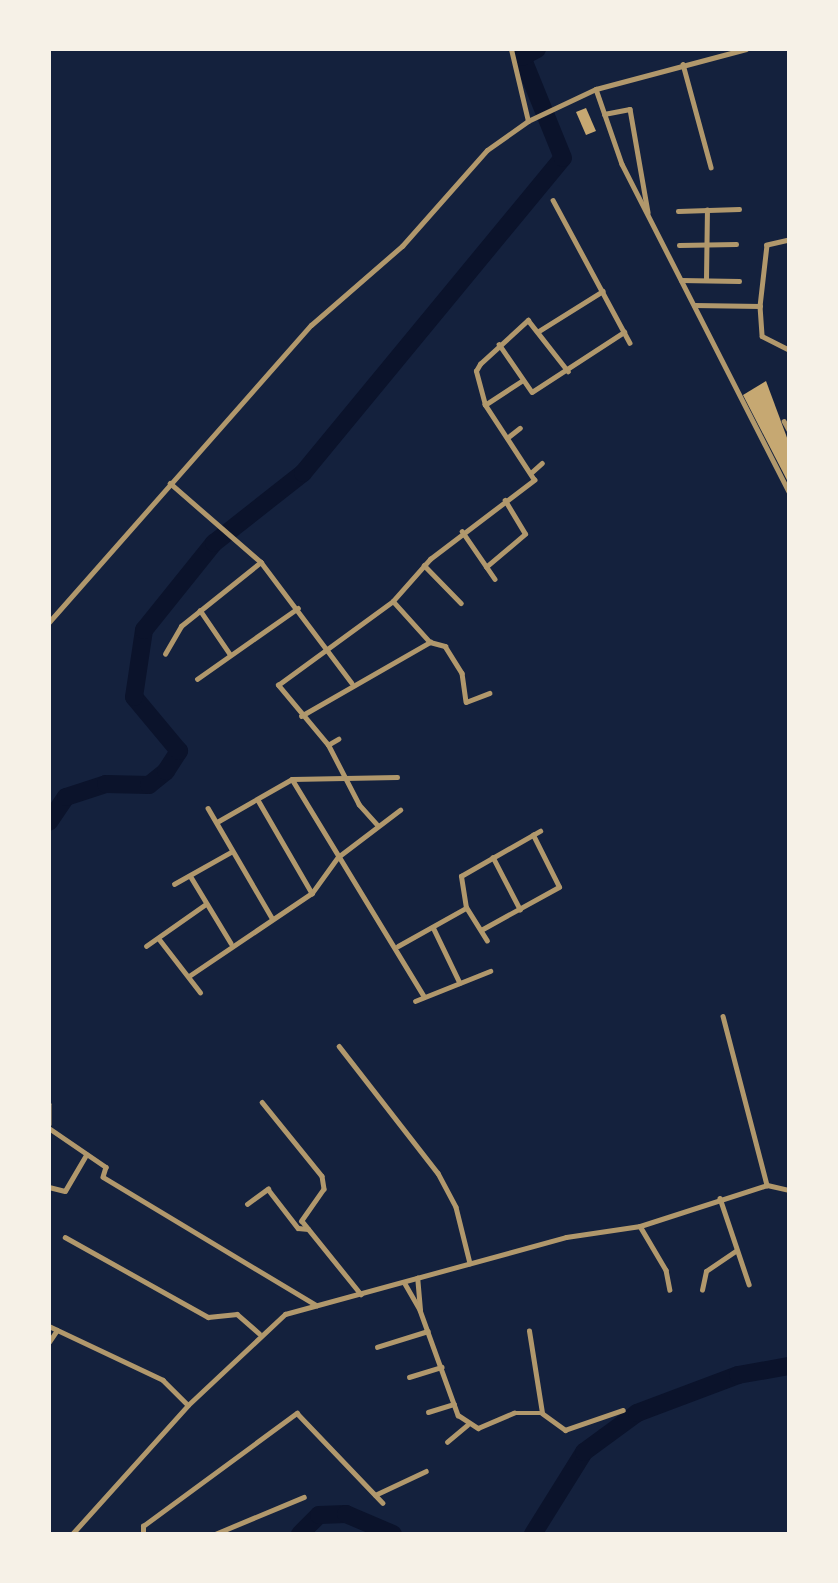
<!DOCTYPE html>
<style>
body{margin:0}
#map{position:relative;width:838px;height:1583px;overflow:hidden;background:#14213d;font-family:Mulish,sans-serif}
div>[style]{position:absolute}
.river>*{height:18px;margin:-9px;padding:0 9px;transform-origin:9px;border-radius:9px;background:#0b132b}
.building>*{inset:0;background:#c6a872}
.minor>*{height:4.5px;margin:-2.25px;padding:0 2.25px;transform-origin:2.25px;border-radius:2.25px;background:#b1986c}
.tertiary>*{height:5px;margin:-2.5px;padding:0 2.5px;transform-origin:2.5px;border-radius:2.5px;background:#b1986c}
span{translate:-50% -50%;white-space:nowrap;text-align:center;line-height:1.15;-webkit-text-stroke:5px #f6f1e7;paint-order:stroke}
.frame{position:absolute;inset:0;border:51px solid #f6f1e7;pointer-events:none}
</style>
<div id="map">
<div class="river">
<i style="left:49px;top:822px;width:30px;rotate:-56deg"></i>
<i style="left:66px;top:797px;width:42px;rotate:-18deg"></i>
<i style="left:106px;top:784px;width:43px;rotate:1.3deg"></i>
<i style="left:149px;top:785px;width:22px;rotate:-39deg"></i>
<i style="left:166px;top:771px;width:24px;rotate:-57deg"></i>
<i style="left:179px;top:751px;width:70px;rotate:-129.8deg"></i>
<i style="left:134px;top:697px;width:68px;rotate:-81.5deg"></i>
<i style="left:144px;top:630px;width:112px;rotate:-51.2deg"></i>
<i style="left:214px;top:543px;width:113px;rotate:-38.2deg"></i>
<i style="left:303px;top:473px;width:408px;rotate:-50.5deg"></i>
<i style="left:563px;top:158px;width:109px;rotate:-112.1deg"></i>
<i style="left:522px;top:57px;width:17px;rotate:-28deg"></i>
<i style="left:300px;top:1534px;width:27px;rotate:-45deg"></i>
<i style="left:319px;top:1515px;width:27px;rotate:-2deg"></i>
<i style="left:346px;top:1514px;width:51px;rotate:23.1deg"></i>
<i style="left:533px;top:1534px;width:97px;rotate:-58.1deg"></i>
<i style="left:584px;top:1452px;width:66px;rotate:-36.3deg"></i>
<i style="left:637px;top:1413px;width:108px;rotate:-20.6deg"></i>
<i style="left:738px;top:1375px;width:52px;rotate:-10deg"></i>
</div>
<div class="building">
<i style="clip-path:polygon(586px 108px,596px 131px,586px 135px,576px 112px)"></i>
<i style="clip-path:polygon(766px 381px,789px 443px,789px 484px,743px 395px)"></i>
</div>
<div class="minor">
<i style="left:683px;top:64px;width:107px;rotate:74.8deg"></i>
<i style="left:596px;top:89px;width:79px;rotate:70.9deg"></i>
<i style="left:622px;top:164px;width:368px;rotate:63deg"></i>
<i style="left:604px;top:114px;width:26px;rotate:-11deg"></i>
<i style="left:630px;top:109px;width:105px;rotate:80.1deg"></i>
<i style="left:528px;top:121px;width:75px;rotate:-25.2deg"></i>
<i style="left:596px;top:89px;width:155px;rotate:-14.9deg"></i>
<i style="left:553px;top:200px;width:162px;rotate:61.7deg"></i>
<i style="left:678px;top:211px;width:61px;rotate:-1.9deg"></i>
<i style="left:789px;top:240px;width:23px;rotate:167deg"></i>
<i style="left:767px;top:245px;width:61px;rotate:96.5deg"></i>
<i style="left:760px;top:306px;width:30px;rotate:86deg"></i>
<i style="left:762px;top:336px;width:30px;rotate:27deg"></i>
<i style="left:679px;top:245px;width:57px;rotate:-1deg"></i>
<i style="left:706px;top:279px;width:69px;rotate:-89.2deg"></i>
<i style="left:681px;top:280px;width:58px;rotate:1deg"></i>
<i style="left:694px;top:305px;width:66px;rotate:0.9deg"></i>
<i style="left:539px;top:331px;width:75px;rotate:-32deg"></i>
<i style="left:499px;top:344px;width:58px;rotate:55.5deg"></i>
<i style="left:532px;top:392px;width:110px;rotate:-33.1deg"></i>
<i style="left:485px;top:405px;width:45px;rotate:-33.3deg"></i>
<i style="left:784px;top:421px;width:10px;rotate:61deg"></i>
<i style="left:507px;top:438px;width:16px;rotate:-38deg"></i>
<i style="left:532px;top:472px;width:13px;rotate:-42deg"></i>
<i style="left:170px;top:483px;width:121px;rotate:41deg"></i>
<i style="left:261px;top:562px;width:151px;rotate:53.1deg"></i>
<i style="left:462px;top:531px;width:58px;rotate:55.5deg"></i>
<i style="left:424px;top:565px;width:53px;rotate:45.8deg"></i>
<i style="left:486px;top:567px;width:51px;rotate:-40.2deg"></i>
<i style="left:525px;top:534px;width:39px;rotate:-121deg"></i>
<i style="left:393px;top:601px;width:55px;rotate:47.9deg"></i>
<i style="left:200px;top:610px;width:53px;rotate:55.7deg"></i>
<i style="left:165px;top:654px;width:32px;rotate:-60deg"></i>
<i style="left:181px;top:626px;width:102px;rotate:-38.7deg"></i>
<i style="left:197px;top:679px;width:123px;rotate:-35.1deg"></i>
<i style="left:301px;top:716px;width:149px;rotate:-29.8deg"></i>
<i style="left:430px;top:642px;width:16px;rotate:15deg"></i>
<i style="left:445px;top:646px;width:32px;rotate:58deg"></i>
<i style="left:462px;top:673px;width:29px;rotate:82deg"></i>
<i style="left:466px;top:702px;width:25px;rotate:-21deg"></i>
<i style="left:328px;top:745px;width:12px;rotate:-31deg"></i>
<i style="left:292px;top:779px;width:254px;rotate:58.7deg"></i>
<i style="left:258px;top:800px;width:108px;rotate:59.9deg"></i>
<i style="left:208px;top:808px;width:127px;rotate:59.8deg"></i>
<i style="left:217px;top:822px;width:86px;rotate:-29.8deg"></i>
<i style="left:292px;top:779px;width:105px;rotate:-1.1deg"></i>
<i style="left:377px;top:825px;width:27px;rotate:-132deg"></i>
<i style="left:359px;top:805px;width:68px;rotate:-117.3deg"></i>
<i style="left:328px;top:745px;width:78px;rotate:-129.8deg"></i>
<i style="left:278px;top:685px;width:142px;rotate:-36.1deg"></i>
<i style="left:393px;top:601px;width:56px;rotate:-48.6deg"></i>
<i style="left:430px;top:559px;width:131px;rotate:-37.2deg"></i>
<i style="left:534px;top:480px;width:90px;rotate:-123.2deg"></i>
<i style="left:485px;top:405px;width:35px;rotate:-105deg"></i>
<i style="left:476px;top:371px;width:8px;rotate:-60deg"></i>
<i style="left:480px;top:364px;width:65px;rotate:-42.5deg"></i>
<i style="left:528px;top:320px;width:65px;rotate:51.9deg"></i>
<i style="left:493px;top:857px;width:59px;rotate:62.6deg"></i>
<i style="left:191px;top:877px;width:77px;rotate:58.8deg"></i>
<i style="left:174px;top:884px;width:65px;rotate:-29.3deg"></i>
<i style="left:433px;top:927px;width:62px;rotate:64.3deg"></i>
<i style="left:481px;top:930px;width:89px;rotate:-28.9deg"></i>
<i style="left:559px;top:887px;width:58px;rotate:-116.6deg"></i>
<i style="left:160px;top:940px;width:66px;rotate:52.4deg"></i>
<i style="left:487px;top:941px;width:39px;rotate:-122deg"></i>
<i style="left:466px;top:908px;width:32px;rotate:-99deg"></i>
<i style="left:461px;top:876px;width:91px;rotate:-29.7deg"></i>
<i style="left:146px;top:946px;width:73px;rotate:-35deg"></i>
<i style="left:398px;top:946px;width:78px;rotate:-29.2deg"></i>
<i style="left:189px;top:976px;width:148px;rotate:-34deg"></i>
<i style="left:312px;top:893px;width:44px;rotate:-54.2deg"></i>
<i style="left:338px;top:857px;width:78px;rotate:-37.2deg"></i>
<i style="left:415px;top:1001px;width:81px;rotate:-21.8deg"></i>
<i style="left:723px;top:1016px;width:175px;rotate:75.4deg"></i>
<i style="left:339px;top:1046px;width:161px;rotate:52.1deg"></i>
<i style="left:438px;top:1173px;width:38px;rotate:62deg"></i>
<i style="left:456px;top:1207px;width:58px;rotate:76deg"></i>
<i style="left:262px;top:1102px;width:95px;rotate:51deg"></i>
<i style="left:322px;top:1176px;width:13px;rotate:81deg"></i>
<i style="left:324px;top:1189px;width:39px;rotate:125deg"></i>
<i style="left:302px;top:1221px;width:94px;rotate:51.1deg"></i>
<i style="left:49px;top:1104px;width:20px;rotate:90deg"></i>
<i style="left:49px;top:1128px;width:69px;rotate:34.4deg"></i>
<i style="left:106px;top:1167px;width:10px;rotate:107deg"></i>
<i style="left:103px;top:1177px;width:249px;rotate:31deg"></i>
<i style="left:49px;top:1187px;width:16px;rotate:14deg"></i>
<i style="left:65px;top:1191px;width:42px;rotate:-59.7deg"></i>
<i style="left:720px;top:1198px;width:91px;rotate:71.4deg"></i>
<i style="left:247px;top:1204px;width:26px;rotate:-36deg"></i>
<i style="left:268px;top:1189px;width:49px;rotate:52.4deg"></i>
<i style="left:298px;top:1228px;width:10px;rotate:6deg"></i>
<i style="left:640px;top:1226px;width:51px;rotate:59.4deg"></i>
<i style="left:666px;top:1270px;width:20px;rotate:79deg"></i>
<i style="left:65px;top:1237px;width:164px;rotate:29.2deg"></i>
<i style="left:208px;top:1317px;width:29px;rotate:-6deg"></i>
<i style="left:237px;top:1314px;width:29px;rotate:41deg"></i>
<i style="left:404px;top:1282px;width:32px;rotate:60deg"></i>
<i style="left:420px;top:1310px;width:32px;rotate:-95deg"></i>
<i style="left:702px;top:1290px;width:19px;rotate:-78deg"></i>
<i style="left:706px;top:1271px;width:36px;rotate:-34deg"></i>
<i style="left:420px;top:1310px;width:112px;rotate:70.1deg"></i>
<i style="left:458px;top:1415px;width:24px;rotate:33deg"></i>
<i style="left:478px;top:1428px;width:39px;rotate:-23deg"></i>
<i style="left:514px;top:1413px;width:28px"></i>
<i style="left:542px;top:1413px;width:83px;rotate:-99deg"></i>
<i style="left:49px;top:1326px;width:126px;rotate:25.3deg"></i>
<i style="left:163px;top:1380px;width:35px;rotate:45deg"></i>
<i style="left:49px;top:1342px;width:14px;rotate:-56deg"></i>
<i style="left:377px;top:1347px;width:53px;rotate:-17.4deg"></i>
<i style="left:409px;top:1377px;width:34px;rotate:-17deg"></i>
<i style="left:428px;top:1412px;width:27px;rotate:-17deg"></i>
<i style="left:542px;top:1413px;width:29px;rotate:36deg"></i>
<i style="left:565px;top:1430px;width:61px;rotate:-19deg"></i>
<i style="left:447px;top:1442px;width:26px;rotate:-40deg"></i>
<i style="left:375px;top:1495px;width:56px;rotate:-25.2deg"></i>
<i style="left:143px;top:1534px;width:8px;rotate:-90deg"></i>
<i style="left:143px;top:1526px;width:191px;rotate:-36.3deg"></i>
<i style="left:297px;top:1413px;width:124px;rotate:46.3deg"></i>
<i style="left:215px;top:1534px;width:96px;rotate:-22.6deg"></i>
</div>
<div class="tertiary">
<i style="left:49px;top:622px;width:396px;rotate:-48.6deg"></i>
<i style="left:311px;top:325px;width:121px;rotate:-41deg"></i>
<i style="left:402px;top:246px;width:128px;rotate:-48.5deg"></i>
<i style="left:487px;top:150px;width:50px;rotate:-35.3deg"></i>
<i style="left:528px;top:121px;width:74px;rotate:-103.3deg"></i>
<i style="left:72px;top:1534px;width:173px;rotate:-48deg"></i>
<i style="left:188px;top:1405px;width:133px;rotate:-43.2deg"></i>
<i style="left:285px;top:1314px;width:291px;rotate:-15.3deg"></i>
<i style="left:566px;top:1237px;width:75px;rotate:-8.5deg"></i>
<i style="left:640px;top:1226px;width:133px;rotate:-17.9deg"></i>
<i style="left:767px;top:1185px;width:23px;rotate:13deg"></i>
</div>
<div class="frame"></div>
</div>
